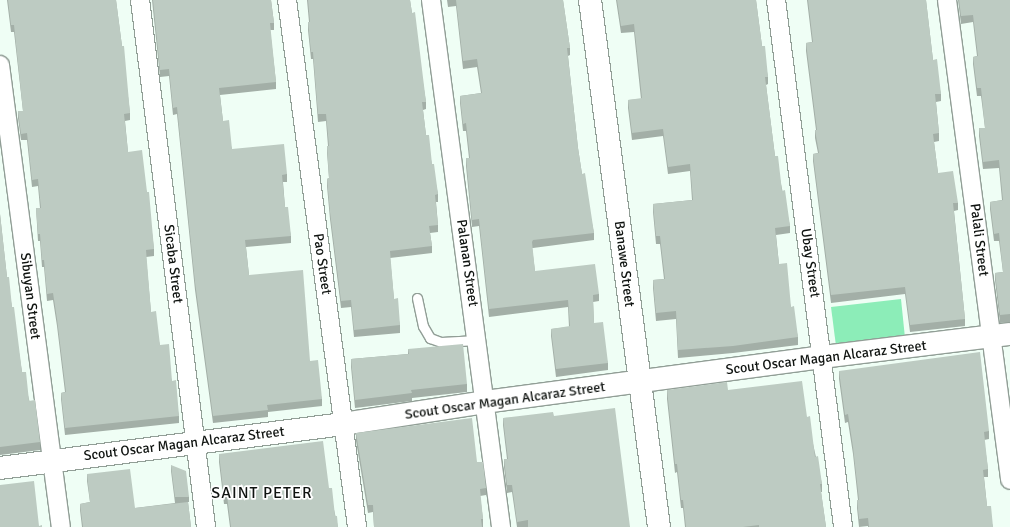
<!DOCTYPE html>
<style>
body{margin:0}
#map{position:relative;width:1010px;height:527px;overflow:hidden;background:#effef5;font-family:Signika,sans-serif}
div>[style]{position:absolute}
.green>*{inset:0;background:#8cedb8}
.roads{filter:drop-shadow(1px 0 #919e96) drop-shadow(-1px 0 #919e96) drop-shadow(0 1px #919e96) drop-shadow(0 -1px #919e96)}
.service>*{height:9px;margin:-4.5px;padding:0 4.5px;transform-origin:4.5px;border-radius:4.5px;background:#fff}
.minor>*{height:18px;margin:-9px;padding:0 9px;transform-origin:9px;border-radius:9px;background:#fff}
.tertiary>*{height:22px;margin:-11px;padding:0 11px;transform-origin:11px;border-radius:11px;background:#fff}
.secondary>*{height:22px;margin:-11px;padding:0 11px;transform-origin:11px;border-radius:11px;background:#fff}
.wall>*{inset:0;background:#a3afa7}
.building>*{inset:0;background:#bdcbc2}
span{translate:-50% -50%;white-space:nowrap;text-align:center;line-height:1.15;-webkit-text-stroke:3.5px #fff;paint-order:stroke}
.street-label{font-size:14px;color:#0f1310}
.quarter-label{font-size:16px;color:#0f1310;letter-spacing:1px}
</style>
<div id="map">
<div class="green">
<i style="clip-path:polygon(901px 299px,905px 338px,836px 346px,831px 307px)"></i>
</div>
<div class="roads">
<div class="service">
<i style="left:417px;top:298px;width:29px;rotate:78deg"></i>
<i style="left:423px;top:326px;width:14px;rotate:60deg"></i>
<i style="left:430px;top:338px;width:12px;rotate:20deg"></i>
<i style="left:441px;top:342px;width:36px;rotate:-3deg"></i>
</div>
<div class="minor">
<i style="left:140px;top:0;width:531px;rotate:82.86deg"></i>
<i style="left:287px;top:0;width:532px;rotate:82.43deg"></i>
<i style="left:431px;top:0;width:532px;rotate:82.43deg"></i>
<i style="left:776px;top:0;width:531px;rotate:82.75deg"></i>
<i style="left:947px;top:0;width:484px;rotate:82.5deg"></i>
<i style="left:0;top:65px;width:466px;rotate:82.5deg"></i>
</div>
<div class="tertiary">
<i style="left:0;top:468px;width:346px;rotate:-7.3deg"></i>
<i style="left:343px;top:424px;width:144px;rotate:-8.8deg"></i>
<i style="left:485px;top:402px;width:340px;rotate:-7.6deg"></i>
<i style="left:822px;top:357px;width:189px;rotate:-7deg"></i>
</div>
<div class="secondary">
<i style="left:590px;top:0;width:531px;rotate:82.54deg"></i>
</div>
</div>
<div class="wall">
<i style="clip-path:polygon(7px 0,116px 0,122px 46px,130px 113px,130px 120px,125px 121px,128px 152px,147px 192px,154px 249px,154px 256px,146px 257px,151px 312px,160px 345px,172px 381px,179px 416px,179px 423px,65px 435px,61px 399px,61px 393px,65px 392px,57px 326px,53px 300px,47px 301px,44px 267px,42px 267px,40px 241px,38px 241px,36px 208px,40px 208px,38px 186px,32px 187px,27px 140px,21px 140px,18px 118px,18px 111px,23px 111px,14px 32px,11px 32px)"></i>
<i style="clip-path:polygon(152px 0,271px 0,274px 23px,274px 30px,270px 30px,276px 82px,276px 89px,220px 95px,223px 121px,232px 149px,287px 174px,287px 182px,283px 182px,285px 207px,291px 236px,291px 243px,246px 247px,249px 275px,310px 361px,322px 399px,322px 406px,268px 412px,268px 417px,213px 423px,195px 290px,177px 114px,173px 115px,169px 76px,160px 77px)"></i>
<i style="clip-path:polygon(307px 0,410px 0,412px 13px,426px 102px,426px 109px,423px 110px,426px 135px,438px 194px,438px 202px,436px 202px,438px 225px,438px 232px,430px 233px,432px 246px,432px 253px,390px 258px,394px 299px,400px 325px,400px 333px,354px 337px,351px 307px,341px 308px,330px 219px,327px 186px,327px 179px,329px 178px,327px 153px,327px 146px,328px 146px,326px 121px,318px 122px,313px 59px,311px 59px,308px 30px,308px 22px,309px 22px)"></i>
<i style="clip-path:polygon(447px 0,563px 0,570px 48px,570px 55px,568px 56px,578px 148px,582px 174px,594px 233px,594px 240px,533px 248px,532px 248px,535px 271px,599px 294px,599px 301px,593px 302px,594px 323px,608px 363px,608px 370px,556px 377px,551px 336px,551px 329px,569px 327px,568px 307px,489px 317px,479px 226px,472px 227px,466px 166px,466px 158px,469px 158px,466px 131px,463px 131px,460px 103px,460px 96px,481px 93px,477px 67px,463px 69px,456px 6px,448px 7px)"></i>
<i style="clip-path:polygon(616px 0,756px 0,762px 46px,768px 77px,768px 84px,766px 85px,775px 156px,790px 226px,790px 233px,776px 235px,779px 264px,791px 307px,798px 337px,798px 345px,733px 353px,678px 358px,676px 319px,656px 321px,653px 288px,653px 280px,664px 279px,660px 244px,656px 244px,653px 212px,653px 204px,692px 200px,690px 171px,668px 174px,663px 136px,632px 140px,628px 108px,628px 100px,641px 99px,634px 32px,621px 33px)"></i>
<i style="clip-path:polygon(807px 0,926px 0,933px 60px,941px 94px,941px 101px,936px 102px,939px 133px,939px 141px,934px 142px,938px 173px,958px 203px,958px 210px,954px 211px,965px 319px,965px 326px,910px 332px,905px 294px,831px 303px,813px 161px,813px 154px,818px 153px,815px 138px,815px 130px,816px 130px,806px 51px,806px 43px,812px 42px)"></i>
<i style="clip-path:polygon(958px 0,1010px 0,1010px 322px,1000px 323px,995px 280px,995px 273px,1003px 272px,999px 241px,994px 241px,990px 209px,990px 202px,1002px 200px,999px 168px,983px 169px,979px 136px,979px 128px,985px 128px,981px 96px,977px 96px,973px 64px,973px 57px,977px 56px,973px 22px,961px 24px)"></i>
<i style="clip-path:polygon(0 214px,7px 277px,12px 307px,22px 372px,40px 442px,40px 450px,0 455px)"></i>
<i style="clip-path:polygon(408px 349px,467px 384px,467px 392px,412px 398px,412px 401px,355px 408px,351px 367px,351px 359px,408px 354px)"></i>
<i style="clip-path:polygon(839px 371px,989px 431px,989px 439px,984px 440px,988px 469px,988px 477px,984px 477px,987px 506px,993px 527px,868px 527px,868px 526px,859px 527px,857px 508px,857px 500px,858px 500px,853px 454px,848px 422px,845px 423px,839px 379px)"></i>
<i style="clip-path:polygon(667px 390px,728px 390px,807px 417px,822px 484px,822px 492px,821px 492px,826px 527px,685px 527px,683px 508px,681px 508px,677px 472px,675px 473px,667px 399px)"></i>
<i style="clip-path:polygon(554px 416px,630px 527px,517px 527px,512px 492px,507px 493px,504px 467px,504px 459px,507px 459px,503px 425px,503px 418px)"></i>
<i style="clip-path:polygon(356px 433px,477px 462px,486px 488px,486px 495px,480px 496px,483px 519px,483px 527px,374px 527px,373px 512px,368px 513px,356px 441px)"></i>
<i style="clip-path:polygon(219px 454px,329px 488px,338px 527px,230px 527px,227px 504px,224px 504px,219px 462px)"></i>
<i style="clip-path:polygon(171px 465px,189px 497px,189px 502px,188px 502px,191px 527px,82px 527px,80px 510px,80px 504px,90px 502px,87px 481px,87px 474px,135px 508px,175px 503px,171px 471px)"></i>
</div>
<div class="building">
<i style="clip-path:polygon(8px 0,116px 0,122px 46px,124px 46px,130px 113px,124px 114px,128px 152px,142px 150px,147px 192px,149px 192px,154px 249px,146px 250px,151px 312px,156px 311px,160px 345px,169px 344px,172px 381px,176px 380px,179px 416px,65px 428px,61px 393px,66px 392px,57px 319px,53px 293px,47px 294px,44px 260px,42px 260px,40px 234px,38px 234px,36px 208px,41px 208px,38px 179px,32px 180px,27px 133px,21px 134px,18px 111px,23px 111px,14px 25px,11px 25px)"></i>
<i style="clip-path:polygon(153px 0,271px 0,274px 23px,270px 23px,276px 82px,219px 88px,223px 121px,229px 120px,232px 149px,284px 144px,287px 174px,282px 175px,285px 207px,288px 207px,291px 236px,245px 240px,249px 275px,303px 270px,310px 361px,318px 360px,322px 399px,267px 405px,268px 410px,213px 416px,195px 282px,177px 107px,173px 108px,169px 69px,160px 70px)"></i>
<i style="clip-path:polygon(308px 0,410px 0,412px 13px,415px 12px,426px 102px,422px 102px,426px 135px,429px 135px,432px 164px,434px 164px,438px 194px,435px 195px,438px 225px,429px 226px,432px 246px,390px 251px,394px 299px,398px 298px,400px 325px,354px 330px,351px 300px,341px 301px,330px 212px,327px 179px,329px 178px,327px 146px,329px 146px,326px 114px,318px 114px,313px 52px,311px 52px,308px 22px,310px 22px)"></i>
<i style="clip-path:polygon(456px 0,563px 0,570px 48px,567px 48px,578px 148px,582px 174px,585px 173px,594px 233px,533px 240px,532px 242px,535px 271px,595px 264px,599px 294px,593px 295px,594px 323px,603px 322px,608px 363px,556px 369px,551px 329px,570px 326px,568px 300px,489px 309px,479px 219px,472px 220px,466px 158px,470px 158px,466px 123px,463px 124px,460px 96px,482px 93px,477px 59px,463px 61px)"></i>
<i style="clip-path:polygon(617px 0,756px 0,762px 46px,765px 46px,768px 77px,765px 77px,775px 156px,778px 156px,782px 191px,785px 190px,790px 226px,775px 228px,779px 264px,787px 263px,791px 307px,794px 306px,798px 337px,733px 346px,678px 350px,676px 311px,656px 313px,653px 280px,665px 279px,660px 236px,656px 236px,653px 204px,693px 200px,690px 164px,668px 167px,663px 129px,632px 133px,628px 100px,642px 98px,634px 24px,621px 26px)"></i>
<i style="clip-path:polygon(808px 0,926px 0,933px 60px,937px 59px,941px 94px,935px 94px,939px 133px,933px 134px,938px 173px,953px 171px,958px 203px,953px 203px,965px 319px,910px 325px,905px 287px,831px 295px,813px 154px,819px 153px,815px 130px,817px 130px,806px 43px,813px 42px)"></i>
<i style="clip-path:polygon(959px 0,1010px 0,1010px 314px,1000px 315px,995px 273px,1003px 272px,999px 233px,994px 234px,990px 202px,1003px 200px,999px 160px,983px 162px,979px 128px,985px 128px,981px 88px,977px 88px,973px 57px,978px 56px,973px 15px,961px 16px)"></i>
<i style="clip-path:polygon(0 214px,7px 277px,9px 277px,12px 307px,14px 307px,22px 372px,26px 372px,29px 401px,35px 400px,40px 442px,0 447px)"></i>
<i style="clip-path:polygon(463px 344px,467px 384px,411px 390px,412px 393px,355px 400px,351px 359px,409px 354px,408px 349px)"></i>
<i style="clip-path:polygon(980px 352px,989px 431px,984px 432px,988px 469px,983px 470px,987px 506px,991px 506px,993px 527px,869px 527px,868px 518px,859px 519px,857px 500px,859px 500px,853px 447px,848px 414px,845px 415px,839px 371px)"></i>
<i style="clip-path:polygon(802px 381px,807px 417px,810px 416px,815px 457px,818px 456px,822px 484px,820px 484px,826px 527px,759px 527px,759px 525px,743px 527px,686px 527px,683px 500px,681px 500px,677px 464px,675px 464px,667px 390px,727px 382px,728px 390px)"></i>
<i style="clip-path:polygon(615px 408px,630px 527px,528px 527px,528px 520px,517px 522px,512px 485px,507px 485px,504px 459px,508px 459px,503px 418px,553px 412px,554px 416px)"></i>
<i style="clip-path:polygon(472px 418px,477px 462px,483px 462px,486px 488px,480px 489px,483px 519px,481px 519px,482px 527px,374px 527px,373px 505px,368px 505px,356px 433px)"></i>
<i style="clip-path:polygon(323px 441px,329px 488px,332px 488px,335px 516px,337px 516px,338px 527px,231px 527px,227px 496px,224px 497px,219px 454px)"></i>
<i style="clip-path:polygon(171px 465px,186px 471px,189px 497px,175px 497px)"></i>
<i style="clip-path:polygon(130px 469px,135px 508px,188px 502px,191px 527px,83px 527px,80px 504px,90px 502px,87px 474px)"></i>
<i style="clip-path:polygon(34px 481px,39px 526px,42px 525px,42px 527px,0 527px,0 485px)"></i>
</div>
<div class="street-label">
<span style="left:979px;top:240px;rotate:83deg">Palali Street</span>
<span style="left:467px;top:263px;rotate:82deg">Palanan Street</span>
<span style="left:810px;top:263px;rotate:82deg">Ubay Street</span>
<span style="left:173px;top:264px;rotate:83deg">Sicaba Street</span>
<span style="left:322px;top:264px;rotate:82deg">Pao Street</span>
<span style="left:624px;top:264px;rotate:83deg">Banawe Street</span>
<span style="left:30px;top:296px;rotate:83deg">Sibuyan Street</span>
<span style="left:826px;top:358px;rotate:-7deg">Scout Oscar Magan Alcaraz Street</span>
<span style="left:505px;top:401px;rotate:-8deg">Scout Oscar Magan Alcaraz Street</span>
<span style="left:184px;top:444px;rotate:-7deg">Scout Oscar Magan Alcaraz Street</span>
</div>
<div class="quarter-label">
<span style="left:262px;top:493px">SAINT PETER</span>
</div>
</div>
